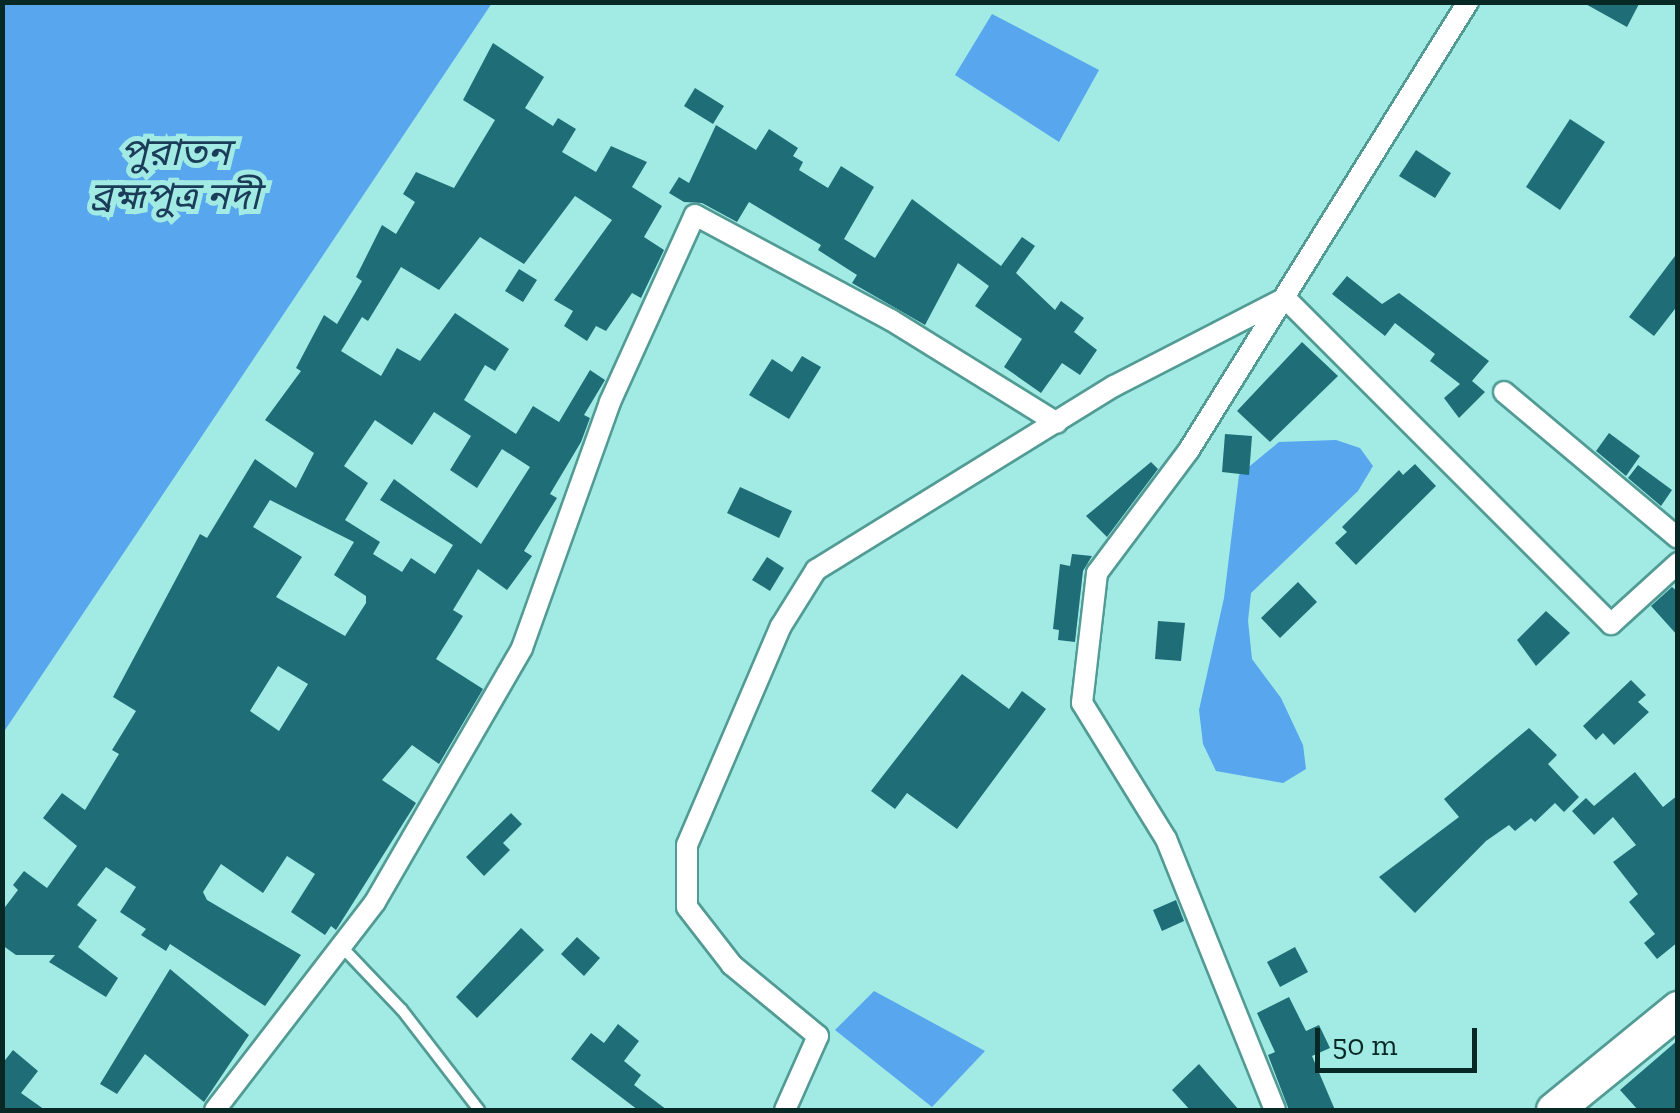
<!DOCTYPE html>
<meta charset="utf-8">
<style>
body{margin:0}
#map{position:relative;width:1680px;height:1113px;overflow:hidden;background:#a1ebe4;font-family:"Zilla Slab","Noto Sans Bengali",serif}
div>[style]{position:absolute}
.water>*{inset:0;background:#57a6ee}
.building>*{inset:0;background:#1f6d77}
.roads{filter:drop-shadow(2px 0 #529b95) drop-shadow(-2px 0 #529b95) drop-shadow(0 2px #529b95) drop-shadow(0 -2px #529b95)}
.service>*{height:10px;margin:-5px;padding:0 5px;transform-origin:5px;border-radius:5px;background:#fff}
.minor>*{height:20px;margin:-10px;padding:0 10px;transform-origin:10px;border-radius:10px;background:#fff}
.trunk>*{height:35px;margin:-17.5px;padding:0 17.5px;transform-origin:17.5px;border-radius:17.5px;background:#fff}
span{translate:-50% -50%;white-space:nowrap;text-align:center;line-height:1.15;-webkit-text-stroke:10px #a1ebe4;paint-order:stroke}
.water-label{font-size:38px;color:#1b3c59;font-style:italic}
.frame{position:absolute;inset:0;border:5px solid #082826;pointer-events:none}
.scale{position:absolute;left:1315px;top:1028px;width:162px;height:45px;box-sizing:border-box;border:5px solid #082826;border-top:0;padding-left:12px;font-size:30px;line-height:35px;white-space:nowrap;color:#082826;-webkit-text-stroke:8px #a1ebe4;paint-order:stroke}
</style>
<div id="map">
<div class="water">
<i style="clip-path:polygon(3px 2px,492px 3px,3px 733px,2px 3px)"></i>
<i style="clip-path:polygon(992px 14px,1099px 70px,1059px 142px,955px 75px)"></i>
<i style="clip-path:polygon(1336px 440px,1360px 448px,1373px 466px,1358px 491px,1251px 593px,1248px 621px,1252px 659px,1281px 698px,1303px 745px,1306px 769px,1283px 783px,1216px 771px,1203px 744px,1199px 710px,1224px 598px,1239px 475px,1279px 442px)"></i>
<i style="clip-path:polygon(874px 991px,985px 1051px,932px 1107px,835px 1030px)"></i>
</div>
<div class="building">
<i style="clip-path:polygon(1582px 2px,1640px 2px,1627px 27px)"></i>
<i style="clip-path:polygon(evenodd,493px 43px,544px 77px,525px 108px,553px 126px,558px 118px,576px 129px,562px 152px,596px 172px,611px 146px,647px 162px,632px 187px,662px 206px,644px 237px,664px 250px,641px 298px,632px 293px,606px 331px,596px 326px,587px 341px,564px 326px,573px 311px,554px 300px,612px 220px,575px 196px,524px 264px,480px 237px,439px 290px,401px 267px,368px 321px,362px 317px,341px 351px,381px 376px,397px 348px,420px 361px,455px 313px,509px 349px,495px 371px,485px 365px,464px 400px,516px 434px,533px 406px,559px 422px,590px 370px,605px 380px,584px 415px,590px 418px,581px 442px,550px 494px,557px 498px,524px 551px,532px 556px,507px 590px,478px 569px,453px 610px,463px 616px,436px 659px,483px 689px,439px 764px,412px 745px,382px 780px,416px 803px,336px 930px,331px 926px,325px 935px,291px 912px,315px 874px,287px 856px,263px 893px,221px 864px,203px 892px,207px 900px,301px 955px,265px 1006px,170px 944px,166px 951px,141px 935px,146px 929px,120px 912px,136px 887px,106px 867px,77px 905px,97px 920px,78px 947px,118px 978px,106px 997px,49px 962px,55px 955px,16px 955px,2px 945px,2px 911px,18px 890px,13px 885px,24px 871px,47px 888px,77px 846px,43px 818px,62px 793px,85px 810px,119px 754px,112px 750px,136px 711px,113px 697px,200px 534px,207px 538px,255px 459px,296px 488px,314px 453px,265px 420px,301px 371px,296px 368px,324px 315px,337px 324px,362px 281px,356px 277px,382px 225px,396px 234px,415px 202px,403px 194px,416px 172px,454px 188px,495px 120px,463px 100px,493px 43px,434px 412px,471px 436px,450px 470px,477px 488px,502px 449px,530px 467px,481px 544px,394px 479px,380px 500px,453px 545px,435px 574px,411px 558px,402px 572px,373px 554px,380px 542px,345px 520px,368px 483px,344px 466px,375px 420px,412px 445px,434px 412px,493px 43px,270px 500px,354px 542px,334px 575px,366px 596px,366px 603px,345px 636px,276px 597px,302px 557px,253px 527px,270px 500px,493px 43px,278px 666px,308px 684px,279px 731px,250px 711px,278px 666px)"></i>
<i style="clip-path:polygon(695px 88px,724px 106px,713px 124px,684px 106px)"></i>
<i style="clip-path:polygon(1570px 119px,1605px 142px,1560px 210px,1526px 187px)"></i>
<i style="clip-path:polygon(716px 125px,756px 150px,769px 129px,798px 148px,793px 156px,803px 162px,799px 170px,828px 188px,841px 166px,874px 187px,844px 239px,875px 258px,912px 199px,1001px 266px,1022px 237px,1035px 246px,1016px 273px,1055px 310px,1061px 301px,1084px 318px,1074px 332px,1097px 350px,1080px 375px,1062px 363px,1041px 393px,1004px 367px,1022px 339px,975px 306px,989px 286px,958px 263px,925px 325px,852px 283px,857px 275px,818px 250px,821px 245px,749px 202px,737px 222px,702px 203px,684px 202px,669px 193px,679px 177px,689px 183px)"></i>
<i style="clip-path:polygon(1416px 150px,1451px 173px,1435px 198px,1399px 176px)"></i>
<i style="clip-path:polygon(1678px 252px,1678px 305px,1654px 336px,1629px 317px)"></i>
<i style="clip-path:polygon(519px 269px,537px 280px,523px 302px,505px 291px)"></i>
<i style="clip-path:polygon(1347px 276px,1382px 304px,1399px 293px,1489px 361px,1472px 381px,1485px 392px,1459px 418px,1444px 398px,1460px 384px,1430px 361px,1435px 354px,1395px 323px,1385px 336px,1332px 294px)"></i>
<i style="clip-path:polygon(1302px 342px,1338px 376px,1270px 442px,1237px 411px)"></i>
<i style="clip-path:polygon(802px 356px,821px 367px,789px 419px,749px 395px,772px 359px,792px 372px)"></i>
<i style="clip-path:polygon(1609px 433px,1640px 456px,1626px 476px,1596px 451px)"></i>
<i style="clip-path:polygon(1225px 434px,1252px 436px,1249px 475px,1222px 472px)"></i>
<i style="clip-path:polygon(1151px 462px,1158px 469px,1107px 537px,1086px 516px)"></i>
<i style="clip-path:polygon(1415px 464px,1436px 486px,1356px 565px,1335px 543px,1347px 532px,1342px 527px,1399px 470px,1403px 475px)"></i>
<i style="clip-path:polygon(1638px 465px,1672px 490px,1661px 506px,1628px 478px)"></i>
<i style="clip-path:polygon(740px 487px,792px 511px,779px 538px,727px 513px)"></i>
<i style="clip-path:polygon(1072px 554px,1092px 556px,1083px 571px,1075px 642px,1058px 640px,1059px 630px,1053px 629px,1060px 564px,1070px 566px)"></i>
<i style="clip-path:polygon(767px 557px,784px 568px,770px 591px,752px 580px)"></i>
<i style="clip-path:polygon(1298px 582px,1317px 602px,1280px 638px,1261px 618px)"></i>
<i style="clip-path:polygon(1672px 587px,1678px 592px,1678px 636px,1651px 606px)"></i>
<i style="clip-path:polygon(1546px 611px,1570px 633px,1536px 666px,1517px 640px)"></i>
<i style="clip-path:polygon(1158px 621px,1185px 623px,1181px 661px,1155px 659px)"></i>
<i style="clip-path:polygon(962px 674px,1009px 709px,1022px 691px,1046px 709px,957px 829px,907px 793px,895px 809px,871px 791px)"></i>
<i style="clip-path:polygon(1631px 680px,1646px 695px,1638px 702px,1649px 712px,1614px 745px,1603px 733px,1596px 740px,1583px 726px)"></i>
<i style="clip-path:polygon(1529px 728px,1557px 755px,1548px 764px,1579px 797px,1564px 812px,1555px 803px,1535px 822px,1531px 818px,1515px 831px,1509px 825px,1486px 841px,1415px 913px,1379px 877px,1459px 817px,1444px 799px)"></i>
<i style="clip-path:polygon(1635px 772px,1663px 807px,1678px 795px,1678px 942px,1657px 959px,1644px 943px,1655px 934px,1629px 902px,1638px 894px,1613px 862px,1636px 845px,1613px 817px,1594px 835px,1572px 811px,1586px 798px,1594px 806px)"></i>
<i style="clip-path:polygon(511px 813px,522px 824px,503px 843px,510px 850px,484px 876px,466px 857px)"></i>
<i style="clip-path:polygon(1176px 900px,1184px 921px,1162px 931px,1153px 910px)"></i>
<i style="clip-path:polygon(521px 928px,544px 950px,477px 1018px,456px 997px)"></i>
<i style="clip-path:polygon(577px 937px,600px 958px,584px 976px,561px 954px)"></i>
<i style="clip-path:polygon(1295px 947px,1308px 972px,1280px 987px,1267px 962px)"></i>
<i style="clip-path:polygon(170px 969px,249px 1035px,204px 1102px,145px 1054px,117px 1094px,100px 1084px)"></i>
<i style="clip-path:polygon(1289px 997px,1306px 1031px,1319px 1025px,1330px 1048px,1312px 1056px,1335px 1110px,1289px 1110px,1268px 1055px,1275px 1052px,1257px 1013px)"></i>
<i style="clip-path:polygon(618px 1024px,639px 1041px,624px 1061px,641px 1075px,634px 1085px,667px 1110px,638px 1110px,571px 1059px,591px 1033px,604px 1043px)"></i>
<i style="clip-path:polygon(1678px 1040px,1678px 1110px,1638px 1110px,1620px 1090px)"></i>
<i style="clip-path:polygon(13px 1050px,38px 1071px,21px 1093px,45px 1110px,2px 1110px,2px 1064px)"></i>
<i style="clip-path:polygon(1199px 1064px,1239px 1110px,1190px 1110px,1172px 1090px)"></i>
</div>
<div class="roads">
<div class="service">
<i style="left:341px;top:946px;width:88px;rotate:46.4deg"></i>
<i style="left:402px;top:1010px;width:126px;rotate:52.4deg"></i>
</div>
<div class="minor">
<i style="left:1504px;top:392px;width:227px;rotate:40deg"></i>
<i style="left:215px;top:1110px;width:262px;rotate:-52.4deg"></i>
<i style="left:375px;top:902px;width:293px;rotate:-59.9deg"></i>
<i style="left:522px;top:648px;width:261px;rotate:-70.3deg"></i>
<i style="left:610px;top:402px;width:205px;rotate:-65.6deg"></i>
<i style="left:695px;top:215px;width:222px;rotate:28.2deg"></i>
<i style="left:891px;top:320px;width:195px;rotate:31.8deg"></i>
<i style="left:785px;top:1110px;width:81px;rotate:-66deg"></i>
<i style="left:818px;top:1036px;width:112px;rotate:-140.5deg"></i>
<i style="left:732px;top:965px;width:73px;rotate:-127.8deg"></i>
<i style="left:687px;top:907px;width:62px;rotate:-90deg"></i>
<i style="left:687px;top:845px;width:238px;rotate:-66.8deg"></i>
<i style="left:781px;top:626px;width:66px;rotate:-58deg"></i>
<i style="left:816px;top:570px;width:350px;rotate:-31.7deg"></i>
<i style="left:1114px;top:386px;width:192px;rotate:-27.2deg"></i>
<i style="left:1285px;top:298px;width:461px;rotate:45deg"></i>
<i style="left:1611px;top:624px;width:91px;rotate:-42.3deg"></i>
<i style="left:1275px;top:1110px;width:292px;rotate:-111.9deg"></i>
<i style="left:1166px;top:839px;width:160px;rotate:-121.7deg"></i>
<i style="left:1082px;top:703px;width:131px;rotate:-83.4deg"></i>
<i style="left:1097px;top:573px;width:154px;rotate:-53.2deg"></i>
<i style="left:1189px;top:450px;width:528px;rotate:-58.09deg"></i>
</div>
<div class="trunk">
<i style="left:1554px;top:1110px;width:160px;rotate:-39.2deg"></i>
</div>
</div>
<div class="water-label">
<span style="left:175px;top:175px">পুরাতন<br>ব্রহ্মপুত্র নদী</span>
</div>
<div class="frame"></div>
<div class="scale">50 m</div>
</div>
